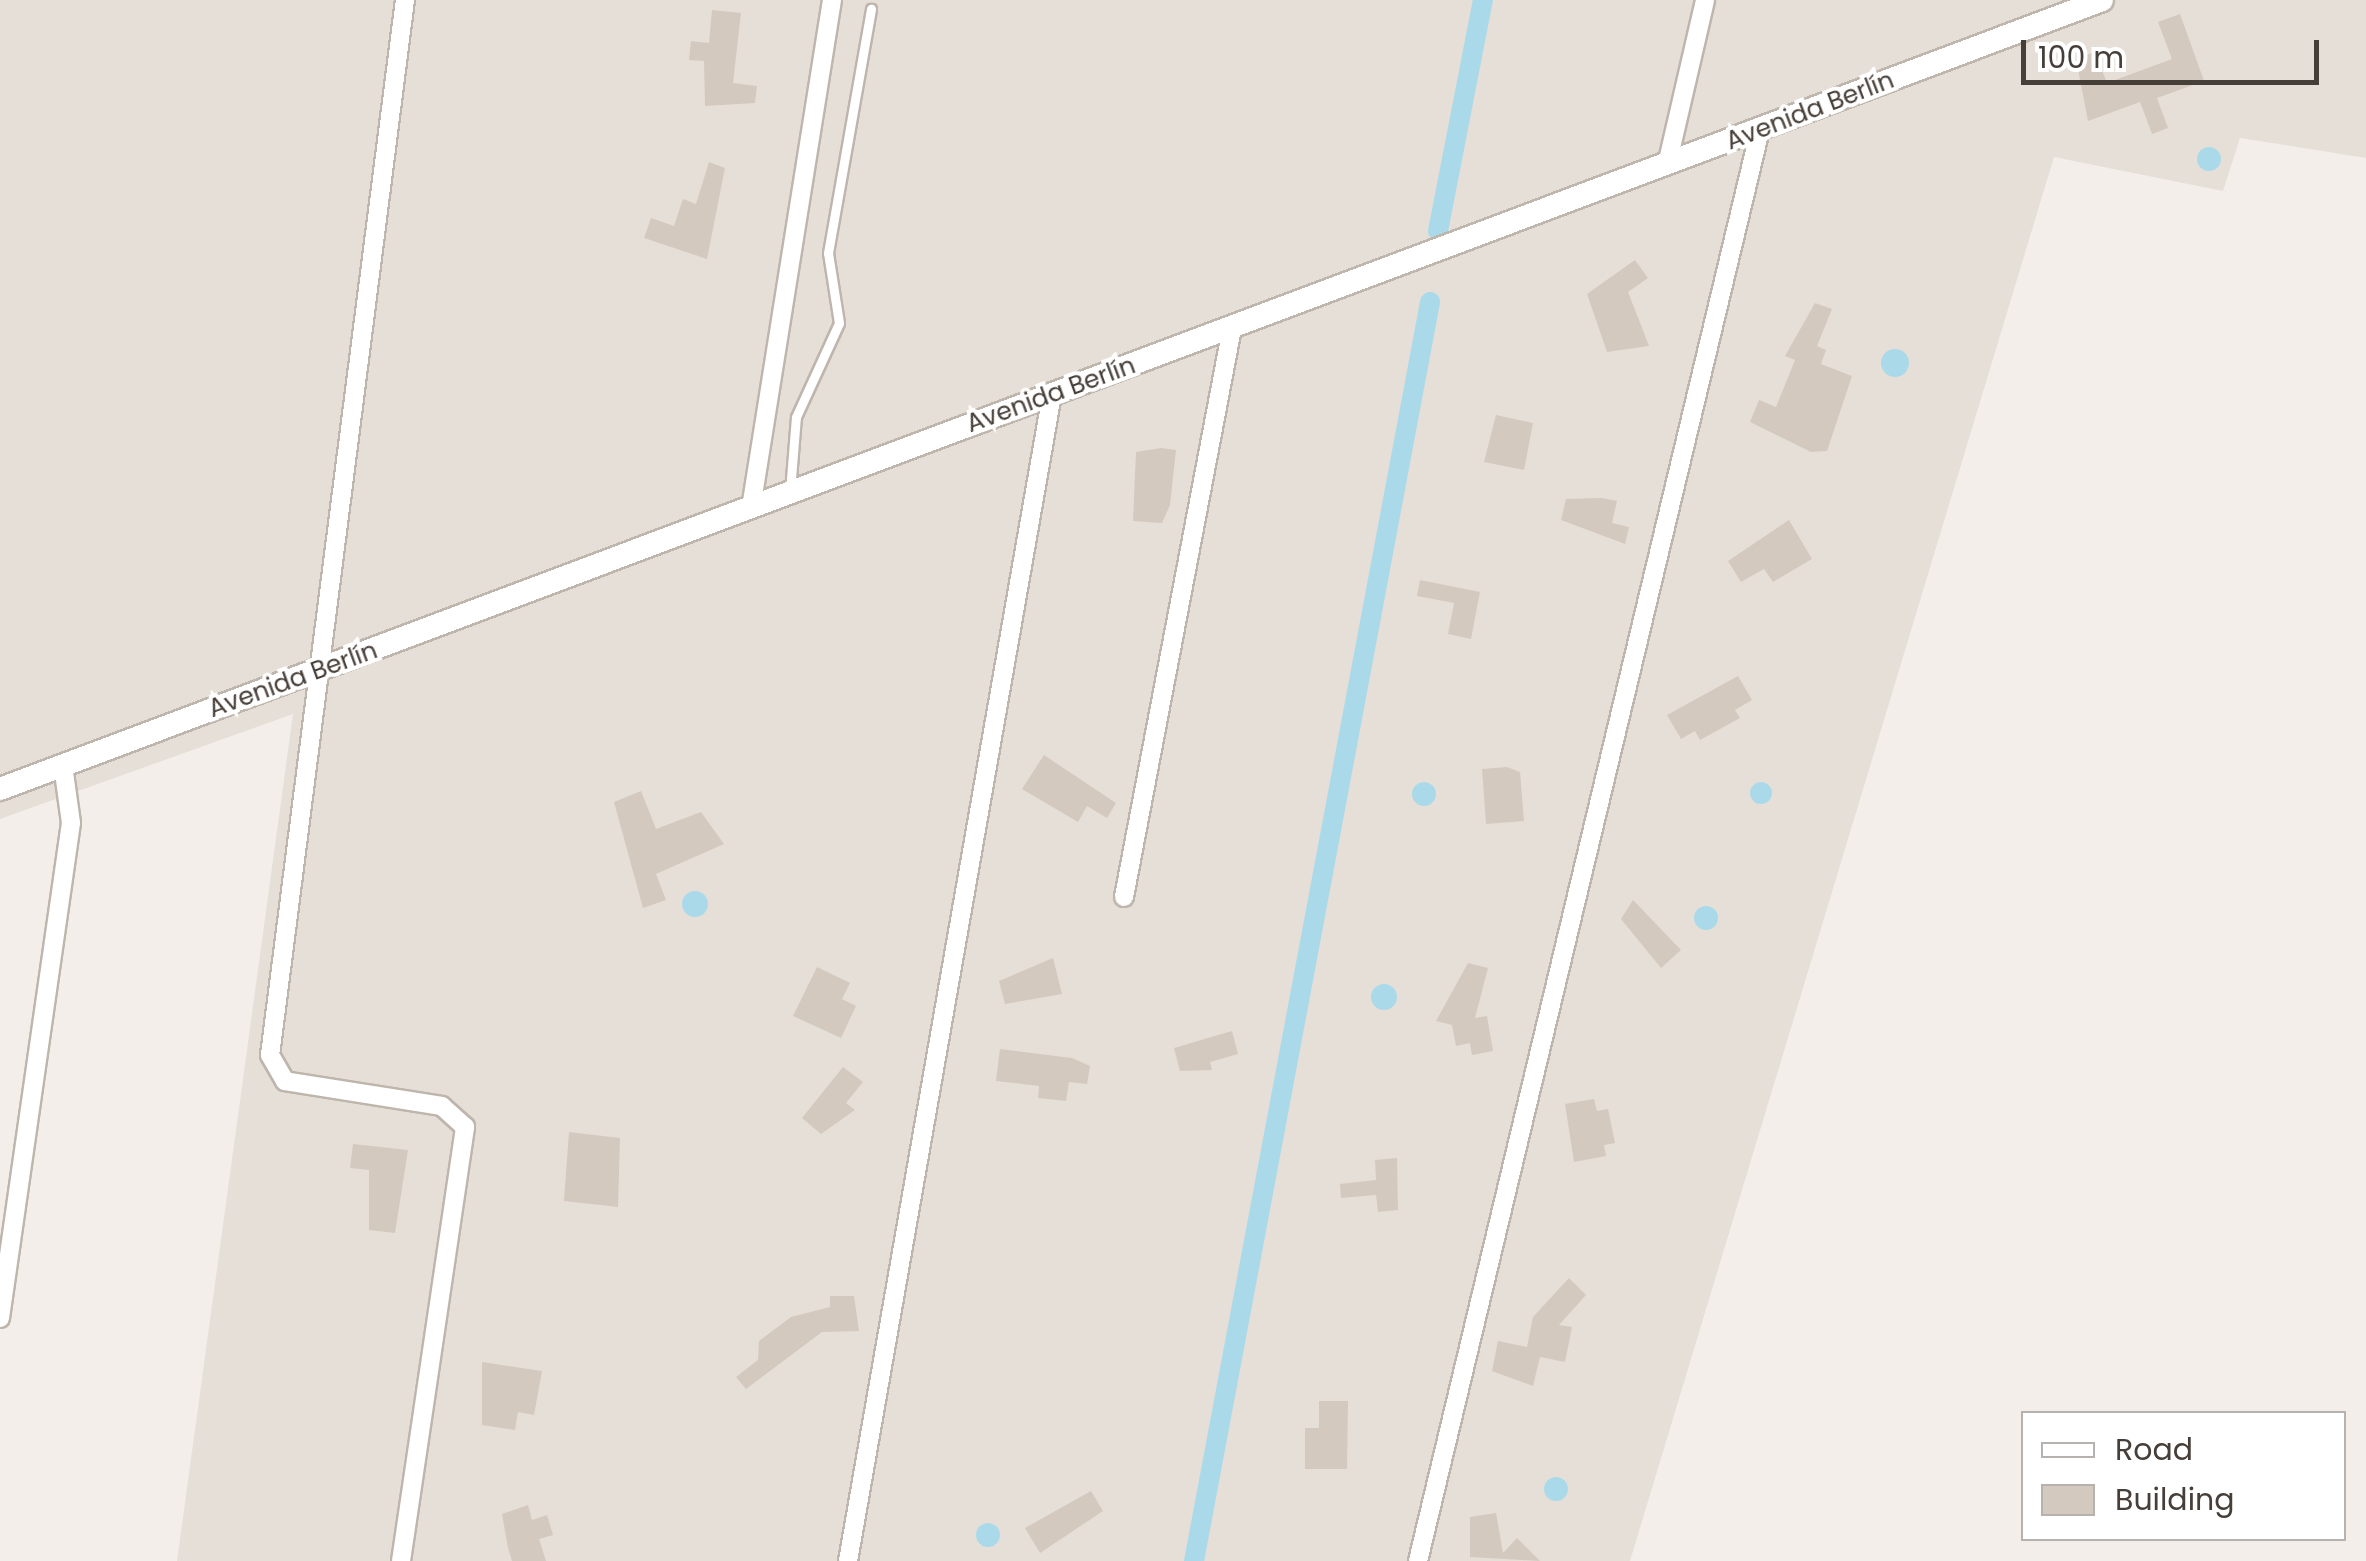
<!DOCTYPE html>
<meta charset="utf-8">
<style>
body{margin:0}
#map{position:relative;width:2366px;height:1561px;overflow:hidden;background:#f3eee9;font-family:Poppins,sans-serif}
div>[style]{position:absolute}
.residential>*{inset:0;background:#e6dfd7}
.water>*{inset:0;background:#aadaea}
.round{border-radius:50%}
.canal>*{height:20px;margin:-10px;padding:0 10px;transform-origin:10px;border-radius:10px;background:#aadaea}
.building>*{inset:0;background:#d4c9bf}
.roads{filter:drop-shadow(2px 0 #beb5ac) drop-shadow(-2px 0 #beb5ac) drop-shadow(0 2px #beb5ac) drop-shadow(0 -2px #beb5ac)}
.service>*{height:9px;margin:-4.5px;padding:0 4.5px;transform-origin:4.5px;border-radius:4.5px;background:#fff}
.minor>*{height:18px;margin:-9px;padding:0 9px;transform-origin:9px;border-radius:9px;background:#fff}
.tertiary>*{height:22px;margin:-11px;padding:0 11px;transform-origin:11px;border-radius:11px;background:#fff}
span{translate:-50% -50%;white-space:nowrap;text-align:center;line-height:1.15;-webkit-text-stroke:8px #fff;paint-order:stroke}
.street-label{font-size:25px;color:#463e38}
.legend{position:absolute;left:2021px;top:1411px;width:325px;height:130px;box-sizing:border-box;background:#fff;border:2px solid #b5b2af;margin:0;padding:12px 18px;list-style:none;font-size:30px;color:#463e38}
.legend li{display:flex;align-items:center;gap:20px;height:50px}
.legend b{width:50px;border:2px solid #b5b2af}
.scale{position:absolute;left:2021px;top:40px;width:298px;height:45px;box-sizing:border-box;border:5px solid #463e38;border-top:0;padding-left:12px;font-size:30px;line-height:35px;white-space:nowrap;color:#463e38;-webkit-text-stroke:8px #fff;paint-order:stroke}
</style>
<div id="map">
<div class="residential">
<i style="clip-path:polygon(0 0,2366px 0,2366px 158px,2240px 138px,2223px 191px,2054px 157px,1630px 1561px,177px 1561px,293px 714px,0 819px)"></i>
</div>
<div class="water">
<i class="round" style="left:2197px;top:147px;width:24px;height:24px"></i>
<i class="round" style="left:1881px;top:349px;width:28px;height:28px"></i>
<i class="round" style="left:1750px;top:782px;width:22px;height:22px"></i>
<i class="round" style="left:1412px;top:782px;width:24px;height:24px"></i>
<i class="round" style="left:682px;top:891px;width:26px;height:26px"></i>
<i class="round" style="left:1694px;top:906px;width:24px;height:24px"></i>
<i class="round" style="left:1371px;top:984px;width:26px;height:26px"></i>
<i class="round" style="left:1544px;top:1477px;width:24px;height:24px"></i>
<i class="round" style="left:976px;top:1523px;width:24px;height:24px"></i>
</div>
<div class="canal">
<i style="left:1438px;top:231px;width:235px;rotate:-79deg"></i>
<i style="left:1194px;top:1561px;width:1281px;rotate:-79.38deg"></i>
</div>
<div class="building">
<i style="clip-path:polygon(712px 10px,741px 13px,733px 83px,757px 86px,755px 103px,705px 106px,704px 61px,689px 60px,691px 41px,709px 43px)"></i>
<i style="clip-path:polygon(2180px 14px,2204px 81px,2157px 98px,2168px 128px,2152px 134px,2140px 102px,2088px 121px,2076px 59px,2095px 52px,2107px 83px,2172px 59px,2158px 22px)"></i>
<i style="clip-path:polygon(709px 162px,725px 168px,707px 259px,644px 238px,651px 218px,674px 226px,683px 199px,696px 204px)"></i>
<i style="clip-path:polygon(1635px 260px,1648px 278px,1628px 292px,1649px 346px,1607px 352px,1587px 294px)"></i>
<i style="clip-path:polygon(1815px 303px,1832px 309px,1817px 346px,1826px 350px,1821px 364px,1852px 376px,1827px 451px,1811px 452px,1750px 422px,1759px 400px,1776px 407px,1795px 360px,1785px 356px)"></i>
<i style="clip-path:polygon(1496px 415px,1533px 423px,1524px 470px,1484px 462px)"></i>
<i style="clip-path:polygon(1161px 448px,1176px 450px,1170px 505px,1162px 523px,1133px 521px,1136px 452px)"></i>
<i style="clip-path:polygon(1602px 498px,1617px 501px,1612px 523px,1629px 527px,1625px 544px,1561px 520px,1566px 499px)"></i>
<i style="clip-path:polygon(1789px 520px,1812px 559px,1773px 582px,1764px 569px,1741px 582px,1728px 561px)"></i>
<i style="clip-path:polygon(1420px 580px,1480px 592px,1471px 639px,1448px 634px,1454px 603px,1417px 596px)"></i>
<i style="clip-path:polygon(1738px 676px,1752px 700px,1735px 710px,1740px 718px,1700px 740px,1695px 731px,1681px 739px,1667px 715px)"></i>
<i style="clip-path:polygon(1044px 755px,1116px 803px,1107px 818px,1087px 806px,1078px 822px,1022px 789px)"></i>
<i style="clip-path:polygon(1507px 767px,1520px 772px,1524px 821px,1486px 824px,1482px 769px)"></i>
<i style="clip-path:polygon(641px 791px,656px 829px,701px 812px,724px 844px,656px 874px,666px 900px,643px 908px,614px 802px)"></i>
<i style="clip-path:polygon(1633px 900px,1681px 950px,1661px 968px,1621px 919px)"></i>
<i style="clip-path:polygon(1053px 958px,1062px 994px,1005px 1004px,999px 981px)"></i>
<i style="clip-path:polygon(1468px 963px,1488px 968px,1475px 1018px,1487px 1016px,1493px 1051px,1472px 1055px,1470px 1043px,1456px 1046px,1452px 1025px,1436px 1021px)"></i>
<i style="clip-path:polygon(817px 967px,850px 983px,842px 999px,856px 1006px,841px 1038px,793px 1016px)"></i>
<i style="clip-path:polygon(1232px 1031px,1238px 1054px,1210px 1062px,1212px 1070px,1180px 1071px,1174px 1048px)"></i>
<i style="clip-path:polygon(1000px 1049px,1072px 1058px,1090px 1066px,1087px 1084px,1069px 1082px,1066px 1101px,1038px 1098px,1039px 1086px,996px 1081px)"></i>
<i style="clip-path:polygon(843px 1067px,863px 1082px,846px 1103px,855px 1110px,821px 1134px,802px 1118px)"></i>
<i style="clip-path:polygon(1594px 1099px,1597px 1111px,1608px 1109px,1615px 1143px,1604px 1145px,1606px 1156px,1574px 1162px,1565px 1104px)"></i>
<i style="clip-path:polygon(569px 1132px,620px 1138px,618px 1207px,564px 1201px)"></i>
<i style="clip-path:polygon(353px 1144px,408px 1150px,395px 1233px,369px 1230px,369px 1170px,350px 1168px)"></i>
<i style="clip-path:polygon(1397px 1158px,1398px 1210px,1378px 1212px,1376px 1195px,1341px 1198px,1340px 1184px,1376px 1180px,1375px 1160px)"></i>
<i style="clip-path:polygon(1569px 1278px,1586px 1295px,1559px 1325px,1572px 1327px,1565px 1362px,1540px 1357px,1533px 1386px,1492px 1371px,1498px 1341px,1527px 1347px,1533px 1317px)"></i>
<i style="clip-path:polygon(830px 1296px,854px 1296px,859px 1331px,822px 1332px,746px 1389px,736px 1377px,758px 1360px,759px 1341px,791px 1317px,830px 1307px)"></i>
<i style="clip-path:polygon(482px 1362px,542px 1371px,534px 1415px,518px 1412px,515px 1430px,482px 1425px)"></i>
<i style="clip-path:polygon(1319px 1401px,1348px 1401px,1347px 1469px,1305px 1469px,1305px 1428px,1319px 1428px)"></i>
<i style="clip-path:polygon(1091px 1491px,1103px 1511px,1040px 1553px,1025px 1528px)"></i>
<i style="clip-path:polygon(528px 1505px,532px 1520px,547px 1515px,553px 1535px,539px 1539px,546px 1561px,512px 1561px,508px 1548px,502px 1514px)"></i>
<i style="clip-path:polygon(1496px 1513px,1503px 1553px,1517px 1538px,1540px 1561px,1470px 1557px,1470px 1517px)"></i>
</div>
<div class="roads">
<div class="service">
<i style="left:790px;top:491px;width:74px;rotate:-85.4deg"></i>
<i style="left:796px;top:417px;width:103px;rotate:-65.4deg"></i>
<i style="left:839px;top:323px;width:71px;rotate:-98.9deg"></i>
<i style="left:828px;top:253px;width:248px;rotate:-80deg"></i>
</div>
<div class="minor">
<i style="left:1667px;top:165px;width:169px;rotate:-77deg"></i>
<i style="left:751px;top:508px;width:514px;rotate:-80.94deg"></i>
<i style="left:1124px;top:897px;width:579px;rotate:-79.25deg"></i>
<i style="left:0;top:1318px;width:500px;rotate:-81.84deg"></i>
<i style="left:71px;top:823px;width:59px;rotate:-97.9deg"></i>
<i style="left:401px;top:1561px;width:439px;rotate:-81.6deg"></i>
<i style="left:465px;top:1127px;width:31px;rotate:-138deg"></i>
<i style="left:442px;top:1106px;width:159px;rotate:-171deg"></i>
<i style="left:285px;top:1081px;width:30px;rotate:-120deg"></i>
<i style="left:270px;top:1055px;width:1064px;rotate:-82.71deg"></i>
<i style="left:848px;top:1561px;width:1185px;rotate:-80.08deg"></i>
<i style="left:1418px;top:1561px;width:1471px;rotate:-76.56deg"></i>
</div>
<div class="tertiary">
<i style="left:0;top:789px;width:2245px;rotate:-20.57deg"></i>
</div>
</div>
<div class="street-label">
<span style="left:1810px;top:111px;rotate:-21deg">Avenida Berlín</span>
<span style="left:1051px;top:395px;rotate:-20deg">Avenida Berlín</span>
<span style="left:293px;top:680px;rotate:-20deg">Avenida Berlín</span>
</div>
<ul class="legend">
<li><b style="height:12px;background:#fff"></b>Road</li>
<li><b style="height:28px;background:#d4c9bf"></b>Building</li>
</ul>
<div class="scale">100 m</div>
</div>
